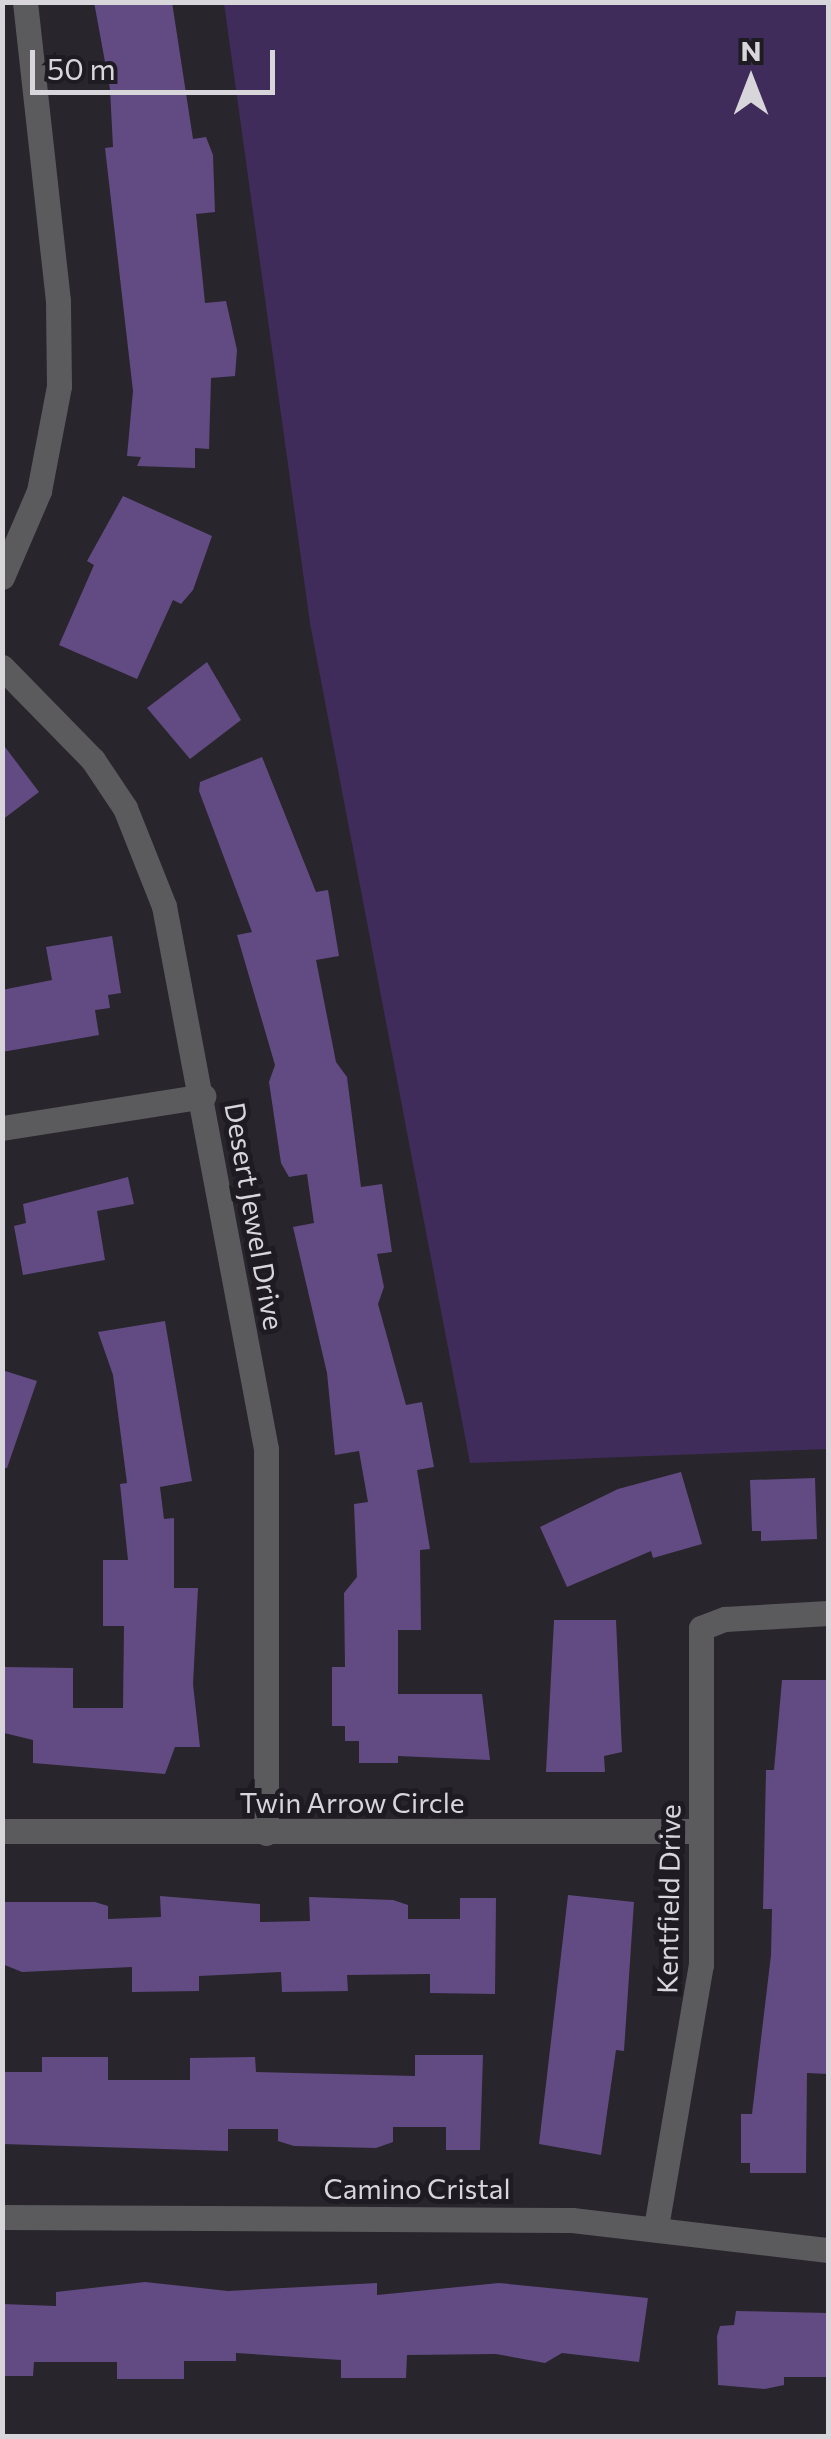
<!DOCTYPE html>
<style>
body{margin:0}
#map{position:relative;width:831px;height:2439px;overflow:hidden;background:#28252c;font-family:Commissioner,sans-serif}
div>[style]{position:absolute}
.green>*{inset:0;background:#402c5b}
.building>*{inset:0;background:#624a83}
.minor>*{height:25px;margin:-12.5px;padding:0 12.5px;transform-origin:12.5px;border-radius:12.5px;background:#5b5a5d}
span{translate:-50% -50%;white-space:nowrap;text-align:center;line-height:1.15;-webkit-text-stroke:10px #1e1c22;paint-order:stroke}
.street-label{font-size:28px;color:#d8d6db}
.frame{position:absolute;inset:0;border:5px solid #d8d6db;pointer-events:none}
.north{position:absolute;left:701px;top:30px;width:100px;height:100px;-webkit-text-stroke:8px #1e1c22;paint-order:stroke;rotate:0deg;font-size:28px;font-weight:700;line-height:40px;text-align:center;color:#d8d6db}
.north::after{content:'';display:block;margin:auto;width:35px;height:45px;background:#d8d6db;clip-path:polygon(50% 0,100% 100%,50% 72%,0 100%)}
.scale{position:absolute;left:30px;top:50px;width:245px;height:45px;box-sizing:border-box;border:5px solid #d8d6db;border-top:0;padding-left:12px;font-size:30px;line-height:35px;white-space:nowrap;color:#d8d6db;-webkit-text-stroke:8px #1e1c22;paint-order:stroke}
</style>
<div id="map">
<div class="green">
<i style="clip-path:polygon(224px 3px,828px 3px,828px 1449px,470px 1463px,310px 623px)"></i>
</div>
<div class="building">
<i style="clip-path:polygon(94px 2px,172px 2px,193px 139px,206px 137px,213px 155px,215px 212px,196px 214px,205px 303px,226px 301px,237px 350px,235px 376px,211px 378px,209px 449px,195px 448px,195px 468px,137px 466px,141px 457px,127px 456px,133px 391px,105px 148px,113px 147px,110px 89px)"></i>
<i style="clip-path:polygon(123px 496px,212px 536px,193px 590px,181px 604px,173px 600px,137px 679px,59px 645px,94px 565px,87px 561px)"></i>
<i style="clip-path:polygon(207px 662px,241px 720px,190px 759px,147px 708px)"></i>
<i style="clip-path:polygon(2px 743px,39px 792px,2px 820px)"></i>
<i style="clip-path:polygon(262px 757px,316px 892px,328px 890px,339px 956px,316px 960px,336px 1062px,347px 1077px,361px 1187px,382px 1184px,392px 1252px,377px 1254px,384px 1287px,378px 1304px,406px 1405px,422px 1402px,434px 1467px,417px 1470px,430px 1549px,420px 1550px,421px 1630px,398px 1630px,398px 1694px,482px 1694px,490px 1760px,398px 1756px,398px 1763px,359px 1763px,359px 1741px,345px 1741px,345px 1726px,332px 1726px,332px 1667px,345px 1667px,344px 1593px,357px 1577px,354px 1504px,368px 1502px,359px 1451px,335px 1455px,327px 1373px,293px 1227px,314px 1223px,307px 1174px,289px 1177px,281px 1163px,269px 1082px,275px 1065px,237px 935px,252px 932px,199px 791px,200px 782px)"></i>
<i style="clip-path:polygon(112px 936px,121px 993px,108px 995px,110px 1008px,95px 1010px,99px 1035px,2px 1052px,2px 990px,52px 980px,46px 947px)"></i>
<i style="clip-path:polygon(128px 1177px,134px 1204px,97px 1211px,105px 1260px,23px 1275px,14px 1226px,26px 1223px,23px 1204px)"></i>
<i style="clip-path:polygon(165px 1321px,192px 1481px,160px 1487px,164px 1519px,174px 1518px,174px 1588px,198px 1588px,193px 1684px,200px 1747px,175px 1747px,165px 1774px,33px 1763px,33px 1740px,4px 1733px,4px 1667px,73px 1668px,73px 1708px,123px 1708px,124px 1626px,103px 1626px,103px 1560px,128px 1560px,120px 1484px,127px 1483px,113px 1375px,98px 1332px)"></i>
<i style="clip-path:polygon(2px 1370px,37px 1381px,7px 1468px,2px 1468px)"></i>
<i style="clip-path:polygon(681px 1472px,702px 1544px,653px 1558px,651px 1551px,567px 1587px,540px 1527px,618px 1489px)"></i>
<i style="clip-path:polygon(815px 1478px,817px 1539px,761px 1541px,761px 1531px,752px 1531px,750px 1480px)"></i>
<i style="clip-path:polygon(554px 1620px,616px 1620px,622px 1752px,604px 1756px,605px 1772px,546px 1772px)"></i>
<i style="clip-path:polygon(782px 1680px,828px 1680px,828px 2074px,807px 2073px,806px 2173px,750px 2173px,750px 2163px,741px 2163px,741px 2114px,752px 2114px,771px 1955px,772px 1909px,763px 1909px,766px 1770px,774px 1770px)"></i>
<i style="clip-path:polygon(568px 1895px,634px 1902px,624px 2051px,616px 2050px,601px 2155px,539px 2144px)"></i>
<i style="clip-path:polygon(160px 1896px,260px 1904px,260px 1922px,310px 1921px,309px 1897px,393px 1900px,408px 1905px,408px 1919px,460px 1919px,460px 1898px,496px 1898px,495px 1994px,430px 1993px,430px 1974px,347px 1975px,348px 1991px,282px 1992px,281px 1972px,199px 1976px,199px 1991px,132px 1992px,132px 1967px,22px 1972px,2px 1964px,2px 1902px,95px 1902px,108px 1906px,108px 1919px,161px 1917px)"></i>
<i style="clip-path:polygon(415px 2055px,483px 2055px,480px 2150px,446px 2150px,446px 2127px,393px 2127px,393px 2142px,376px 2148px,294px 2146px,278px 2141px,278px 2129px,228px 2129px,228px 2151px,2px 2144px,2px 2072px,42px 2072px,42px 2057px,108px 2057px,108px 2080px,190px 2080px,190px 2058px,255px 2057px,256px 2072px,415px 2076px)"></i>
<i style="clip-path:polygon(145px 2282px,228px 2291px,377px 2283px,377px 2295px,499px 2283px,648px 2298px,639px 2362px,562px 2353px,545px 2363px,496px 2354px,407px 2355px,406px 2378px,341px 2378px,341px 2360px,236px 2353px,236px 2361px,184px 2361px,184px 2379px,117px 2379px,117px 2362px,34px 2362px,33px 2376px,2px 2376px,2px 2304px,56px 2306px,56px 2292px)"></i>
<i style="clip-path:polygon(736px 2311px,828px 2313px,828px 2377px,784px 2377px,784px 2385px,765px 2389px,718px 2385px,717px 2336px,720px 2326px,734px 2325px)"></i>
</div>
<div class="minor">
<i style="left:2px;top:577px;width:94px;rotate:-66.7deg"></i>
<i style="left:39px;top:491px;width:107px;rotate:-79.2deg"></i>
<i style="left:59px;top:386px;width:85px;rotate:-90.7deg"></i>
<i style="left:58px;top:301px;width:301px;rotate:-96.3deg"></i>
<i style="left:2px;top:667px;width:130px;rotate:45.6deg"></i>
<i style="left:93px;top:760px;width:58px;rotate:56.3deg"></i>
<i style="left:125px;top:808px;width:105px;rotate:68.3deg"></i>
<i style="left:164px;top:906px;width:552px;rotate:79.36deg"></i>
<i style="left:266px;top:1449px;width:384px;rotate:90deg"></i>
<i style="left:2px;top:1128px;width:204px;rotate:-9deg"></i>
<i style="left:2px;top:1831px;width:699px"></i>
<i style="left:2px;top:2217px;width:570px;rotate:0.3deg"></i>
<i style="left:572px;top:2220px;width:258px;rotate:6.7deg"></i>
<i style="left:656px;top:2227px;width:266px;rotate:-80.3deg"></i>
<i style="left:701px;top:1965px;width:337px;rotate:-90deg"></i>
<i style="left:701px;top:1628px;width:26px;rotate:-21deg"></i>
<i style="left:725px;top:1619px;width:103px;rotate:-3.3deg"></i>
</div>
<div class="street-label">
<span style="left:255px;top:1216px;rotate:80deg">Desert Jewel Drive</span>
<span style="left:352px;top:1802px">Twin Arrow Circle</span>
<span style="left:668px;top:1899px;rotate:-89deg">Kentfield Drive</span>
<span style="left:417px;top:2188px">Camino Cristal</span>
</div>
<div class="frame"></div>
<div class="north">N</div>
<div class="scale">50 m</div>
</div>
